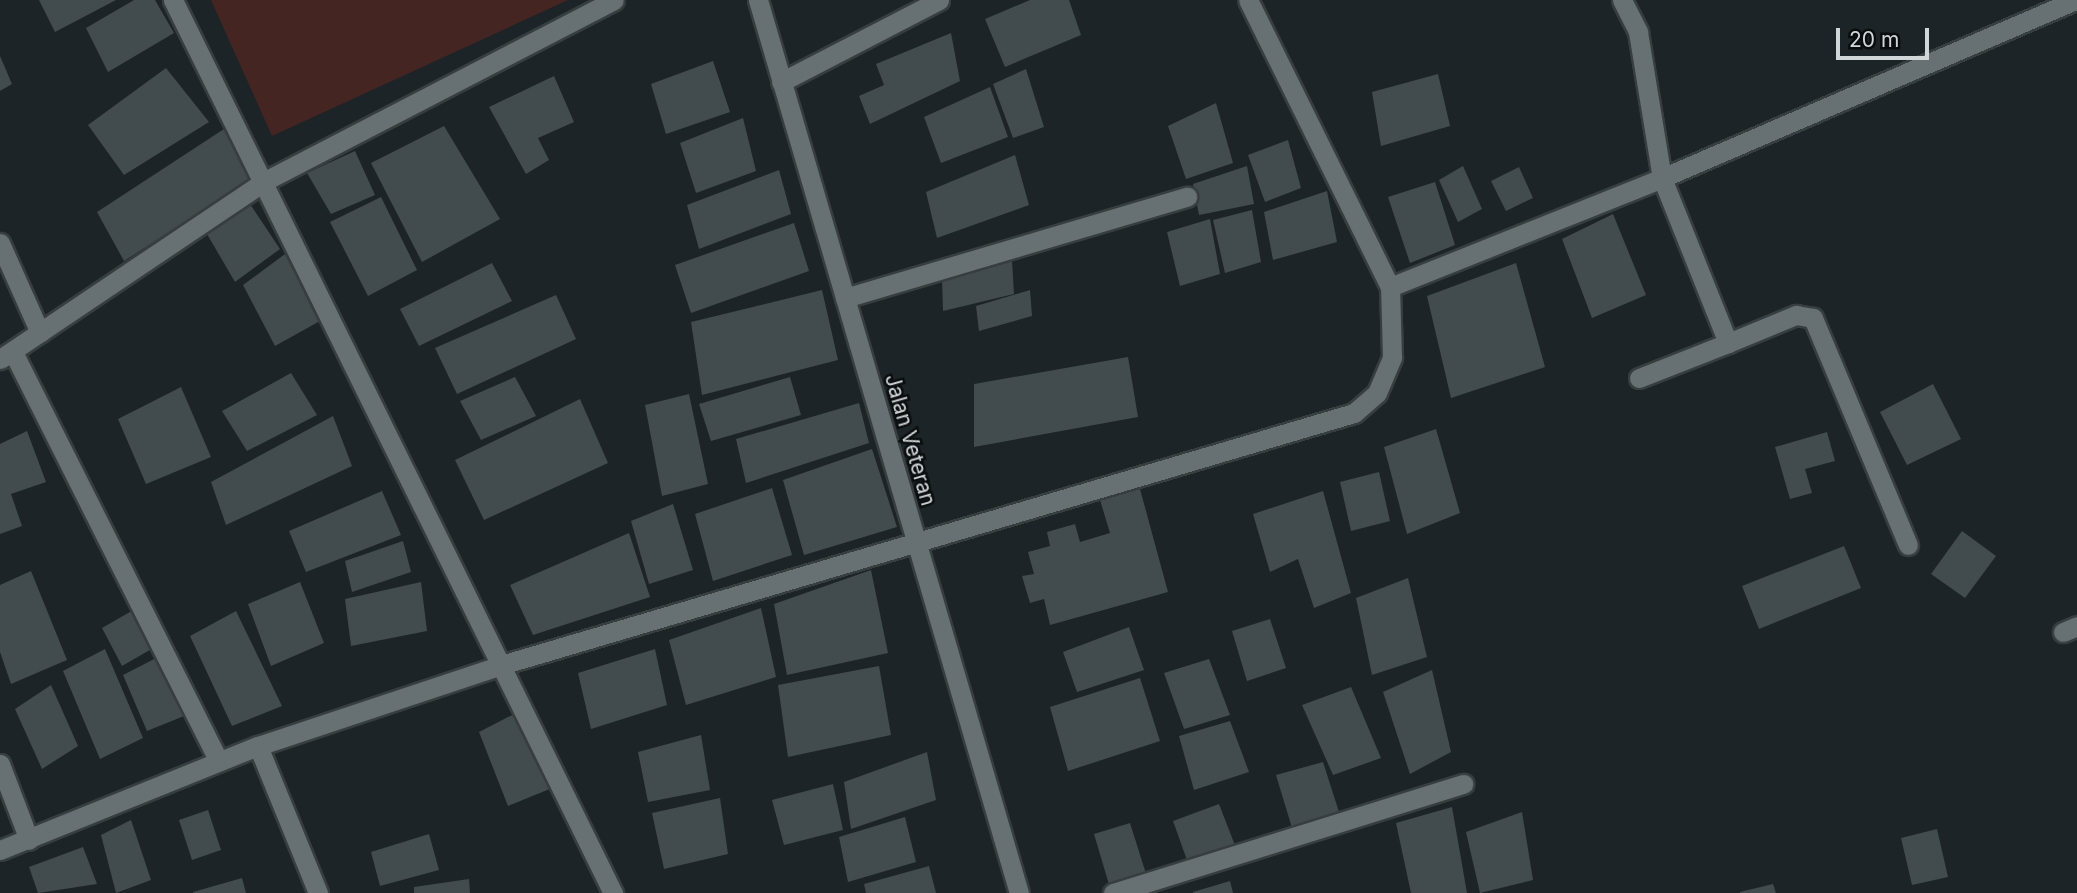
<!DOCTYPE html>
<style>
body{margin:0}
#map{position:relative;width:2077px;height:893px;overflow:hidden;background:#1c2427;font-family:Inter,sans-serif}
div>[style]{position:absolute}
.green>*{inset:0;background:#452521}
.building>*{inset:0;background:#424b4d}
.roads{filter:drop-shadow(2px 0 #373e40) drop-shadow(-2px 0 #373e40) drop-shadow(0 2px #373e40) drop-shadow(0 -2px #373e40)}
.minor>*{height:19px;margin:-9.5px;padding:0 9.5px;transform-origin:9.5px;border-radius:9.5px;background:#677073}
span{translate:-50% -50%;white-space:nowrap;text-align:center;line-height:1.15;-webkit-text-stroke:5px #090d0e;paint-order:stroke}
.street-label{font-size:21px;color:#d1d6d8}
.scale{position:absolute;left:1836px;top:28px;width:93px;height:32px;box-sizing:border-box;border:4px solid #d1d6d8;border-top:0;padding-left:9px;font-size:21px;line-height:24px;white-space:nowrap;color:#d1d6d8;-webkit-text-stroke:5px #090d0e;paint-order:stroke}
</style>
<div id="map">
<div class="green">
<i style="clip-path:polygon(211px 0,568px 0,272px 136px)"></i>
</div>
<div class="building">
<i style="clip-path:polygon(39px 0,116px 0,55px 32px)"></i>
<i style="clip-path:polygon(134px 0,155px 0,174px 33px,108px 72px,86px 28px)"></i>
<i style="clip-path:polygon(1030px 0,1069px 0,1081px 35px,1005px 67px,985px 19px)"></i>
<i style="clip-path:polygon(951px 33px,960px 81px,870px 124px,859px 96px,884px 85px,876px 64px)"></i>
<i style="clip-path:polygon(0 56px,12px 84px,0 91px)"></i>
<i style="clip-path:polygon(713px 61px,730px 112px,666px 134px,651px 84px)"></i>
<i style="clip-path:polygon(166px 68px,209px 122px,124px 175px,88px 125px)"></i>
<i style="clip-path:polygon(1026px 69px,1044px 127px,1013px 138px,993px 84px)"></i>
<i style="clip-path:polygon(1438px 74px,1450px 126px,1381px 146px,1372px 92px)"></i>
<i style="clip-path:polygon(554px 76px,574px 122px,538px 138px,549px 160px,526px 174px,489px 107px)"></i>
<i style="clip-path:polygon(990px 87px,1008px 137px,941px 163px,924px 117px)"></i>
<i style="clip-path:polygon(1216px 103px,1233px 163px,1186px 179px,1168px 126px)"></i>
<i style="clip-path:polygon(743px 118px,756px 171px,696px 193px,680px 143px)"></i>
<i style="clip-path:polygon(444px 126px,500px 219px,422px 262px,371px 163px)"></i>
<i style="clip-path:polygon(227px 127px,253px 179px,124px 261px,97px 212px)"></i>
<i style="clip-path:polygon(1288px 140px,1301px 188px,1265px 202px,1248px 155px)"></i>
<i style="clip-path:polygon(355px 151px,375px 195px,331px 214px,307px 173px)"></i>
<i style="clip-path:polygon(1015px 155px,1029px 205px,937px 238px,926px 192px)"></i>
<i style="clip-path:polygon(1247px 166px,1254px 204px,1199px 215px,1193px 184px)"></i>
<i style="clip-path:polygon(1463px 166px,1482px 209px,1458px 222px,1439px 180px)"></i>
<i style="clip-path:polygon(1519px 167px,1533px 198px,1506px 211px,1491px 181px)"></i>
<i style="clip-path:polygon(779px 170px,791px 214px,699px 249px,687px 205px)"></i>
<i style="clip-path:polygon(1435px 182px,1455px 245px,1410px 263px,1388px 197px)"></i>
<i style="clip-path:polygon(1327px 191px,1337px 242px,1273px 260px,1264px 212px)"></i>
<i style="clip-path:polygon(381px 197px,417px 270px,368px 296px,330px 222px)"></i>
<i style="clip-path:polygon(248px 201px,280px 249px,235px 282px,207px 234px)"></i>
<i style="clip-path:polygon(1252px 210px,1261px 262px,1225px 273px,1213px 220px)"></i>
<i style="clip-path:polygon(1613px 214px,1646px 295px,1592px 318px,1562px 239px)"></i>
<i style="clip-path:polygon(1210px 219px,1220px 274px,1180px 286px,1167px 232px)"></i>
<i style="clip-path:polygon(794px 223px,809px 271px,691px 313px,675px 265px)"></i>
<i style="clip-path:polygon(285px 254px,320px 321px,275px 346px,243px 285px)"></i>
<i style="clip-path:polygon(1012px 261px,1014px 294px,943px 311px,942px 279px)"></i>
<i style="clip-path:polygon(492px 263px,512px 301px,419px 346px,400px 309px)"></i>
<i style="clip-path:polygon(1516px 263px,1545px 367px,1451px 398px,1427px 296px)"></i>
<i style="clip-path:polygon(822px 290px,838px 360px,702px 395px,691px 322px)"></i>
<i style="clip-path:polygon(1030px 290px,1032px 316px,979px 331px,976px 306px)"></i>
<i style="clip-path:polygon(556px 295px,576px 339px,457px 394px,435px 348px)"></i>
<i style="clip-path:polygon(1128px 357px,1138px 417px,974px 447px,974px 384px)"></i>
<i style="clip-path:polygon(291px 373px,317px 415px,247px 451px,222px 411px)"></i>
<i style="clip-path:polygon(515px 377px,536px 416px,481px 440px,460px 401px)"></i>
<i style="clip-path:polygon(790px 377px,801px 415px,711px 441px,699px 404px)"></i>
<i style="clip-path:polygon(1933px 384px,1961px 439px,1907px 465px,1880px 412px)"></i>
<i style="clip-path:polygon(181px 387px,211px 457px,146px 484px,118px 419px)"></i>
<i style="clip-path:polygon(689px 394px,708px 484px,662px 496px,645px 405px)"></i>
<i style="clip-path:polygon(580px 399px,608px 463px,484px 520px,455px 460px)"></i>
<i style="clip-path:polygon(859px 403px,869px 443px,746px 483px,736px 439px)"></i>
<i style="clip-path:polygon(333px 416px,352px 466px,226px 525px,211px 482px)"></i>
<i style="clip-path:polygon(1436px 429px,1460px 513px,1407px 534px,1384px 447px)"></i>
<i style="clip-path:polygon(27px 431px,46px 482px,11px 494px,22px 526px,0 534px,0 444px)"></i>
<i style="clip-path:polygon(1827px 432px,1835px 461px,1805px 469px,1812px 493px,1790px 499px,1775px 447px)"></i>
<i style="clip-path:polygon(872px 449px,897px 527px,804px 555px,783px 480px)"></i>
<i style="clip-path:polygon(1379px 472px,1390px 521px,1351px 531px,1340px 482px)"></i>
<i style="clip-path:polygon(772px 488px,792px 555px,713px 581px,695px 514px)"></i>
<i style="clip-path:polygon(1140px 489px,1168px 592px,1050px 625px,1044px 599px,1030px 603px,1022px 576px,1034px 574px,1028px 552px,1050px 546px,1047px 532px,1075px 524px,1080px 542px,1110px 533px,1100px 500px)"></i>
<i style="clip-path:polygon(382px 491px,401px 535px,306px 572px,289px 531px)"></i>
<i style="clip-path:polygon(1323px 491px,1351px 593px,1314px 608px,1298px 559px,1270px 572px,1253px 514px)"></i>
<i style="clip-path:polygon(673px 504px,693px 570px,649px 584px,631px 521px)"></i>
<i style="clip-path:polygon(1962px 531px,1996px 556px,1965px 598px,1931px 574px)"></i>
<i style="clip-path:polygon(629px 533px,650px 597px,533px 635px,510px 585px)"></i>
<i style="clip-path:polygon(403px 541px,411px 572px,352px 592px,345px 561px)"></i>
<i style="clip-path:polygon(1844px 546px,1861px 588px,1759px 629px,1742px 586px)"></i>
<i style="clip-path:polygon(871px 570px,888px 653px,787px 675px,774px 604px)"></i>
<i style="clip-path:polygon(31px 571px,67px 660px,11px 684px,0 652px,0 585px)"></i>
<i style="clip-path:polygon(1408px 578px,1427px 657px,1372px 675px,1356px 598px)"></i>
<i style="clip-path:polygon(300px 582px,324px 643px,271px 666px,248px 604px)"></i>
<i style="clip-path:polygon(421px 582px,427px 631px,351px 646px,345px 599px)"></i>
<i style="clip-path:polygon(761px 608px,776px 677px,686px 705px,669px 640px)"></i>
<i style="clip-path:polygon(135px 609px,155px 647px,122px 666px,102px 628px)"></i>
<i style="clip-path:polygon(236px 611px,282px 706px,232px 726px,190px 636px)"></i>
<i style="clip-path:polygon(1270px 619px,1286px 668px,1247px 681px,1232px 631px)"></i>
<i style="clip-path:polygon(1129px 627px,1144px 670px,1077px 692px,1063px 652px)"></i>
<i style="clip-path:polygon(105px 649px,143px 738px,100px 759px,63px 671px)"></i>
<i style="clip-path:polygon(655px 649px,667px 705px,591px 729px,578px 673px)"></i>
<i style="clip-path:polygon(160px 656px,189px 714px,147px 731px,123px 675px)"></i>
<i style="clip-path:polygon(1209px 659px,1230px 715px,1184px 729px,1164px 673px)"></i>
<i style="clip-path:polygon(879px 666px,891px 735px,788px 757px,778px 685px)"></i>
<i style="clip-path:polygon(1432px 670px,1451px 752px,1410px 774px,1383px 692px)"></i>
<i style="clip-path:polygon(1140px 678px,1160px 741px,1068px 771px,1050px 707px)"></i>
<i style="clip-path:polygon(51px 685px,78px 746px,42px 769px,15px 709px)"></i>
<i style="clip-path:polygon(1351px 687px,1381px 758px,1333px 775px,1302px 705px)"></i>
<i style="clip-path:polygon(520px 711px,557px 786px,508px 806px,479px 732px)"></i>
<i style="clip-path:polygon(1230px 721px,1249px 772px,1194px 790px,1179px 736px)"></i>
<i style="clip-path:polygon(701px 735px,710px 790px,648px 802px,638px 752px)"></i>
<i style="clip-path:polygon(927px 752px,936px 800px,851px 829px,844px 782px)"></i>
<i style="clip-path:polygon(1323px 762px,1340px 815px,1292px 828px,1276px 775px)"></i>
<i style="clip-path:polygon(833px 784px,843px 830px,784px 845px,772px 800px)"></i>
<i style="clip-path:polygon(720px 798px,728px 854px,664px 869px,652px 813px)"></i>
<i style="clip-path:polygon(1219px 804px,1236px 848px,1188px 863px,1173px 821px)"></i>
<i style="clip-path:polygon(1452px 807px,1467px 893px,1411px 893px,1396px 823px)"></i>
<i style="clip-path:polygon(208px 810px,221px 850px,192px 860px,179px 820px)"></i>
<i style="clip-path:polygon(1522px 812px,1533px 880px,1480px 893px,1466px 832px)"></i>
<i style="clip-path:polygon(905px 817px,916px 862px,848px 882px,839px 837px)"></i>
<i style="clip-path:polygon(131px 820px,151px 880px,116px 893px,101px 835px)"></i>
<i style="clip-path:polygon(1130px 823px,1147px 877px,1110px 888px,1094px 834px)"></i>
<i style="clip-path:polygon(1937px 829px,1948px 877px,1912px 885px,1901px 838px)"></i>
<i style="clip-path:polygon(429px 834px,439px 870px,380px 886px,371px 852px)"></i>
<i style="clip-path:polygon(83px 847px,97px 884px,38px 893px,29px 867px)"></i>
<i style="clip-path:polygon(929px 866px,936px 893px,866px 893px,864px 884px)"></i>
<i style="clip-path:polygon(242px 878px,246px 893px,193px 893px,193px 892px)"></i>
<i style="clip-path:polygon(469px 879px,470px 893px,414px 893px,414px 887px)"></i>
<i style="clip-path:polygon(1230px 881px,1233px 893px,1193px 893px,1193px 892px)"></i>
<i style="clip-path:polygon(1773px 884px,1776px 893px,1740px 893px,1740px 892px)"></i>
</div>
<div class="roads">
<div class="minor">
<i style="left:173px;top:0;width:996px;rotate:63.77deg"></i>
<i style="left:758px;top:0;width:930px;rotate:73.71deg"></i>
<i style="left:1622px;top:0;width:36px;rotate:63deg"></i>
<i style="left:1638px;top:32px;width:148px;rotate:80.7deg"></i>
<i style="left:1662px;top:178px;width:178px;rotate:68.2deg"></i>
<i style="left:1728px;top:343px;width:74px;rotate:-22.4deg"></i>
<i style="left:1796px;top:315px;width:17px;rotate:10deg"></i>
<i style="left:1813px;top:318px;width:246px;rotate:67.3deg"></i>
<i style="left:781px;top:82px;width:178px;rotate:-27.4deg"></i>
<i style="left:0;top:243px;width:98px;rotate:66deg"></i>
<i style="left:1390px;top:287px;width:293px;rotate:-21.8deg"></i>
<i style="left:1662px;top:178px;width:450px;rotate:-23.3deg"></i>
<i style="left:845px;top:298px;width:357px;rotate:-16.5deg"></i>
<i style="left:13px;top:352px;width:458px;rotate:63.3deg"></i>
<i style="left:0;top:359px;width:317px;rotate:-33.9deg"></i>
<i style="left:263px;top:182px;width:395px;rotate:-27.4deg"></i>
<i style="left:1639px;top:378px;width:96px;rotate:-21.5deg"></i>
<i style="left:2063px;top:632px;width:15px;rotate:-23deg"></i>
<i style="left:258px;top:746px;width:159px;rotate:67.8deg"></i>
<i style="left:0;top:764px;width:81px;rotate:69.1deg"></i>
<i style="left:0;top:850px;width:278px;rotate:-22deg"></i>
<i style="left:258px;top:746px;width:256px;rotate:-18.4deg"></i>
<i style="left:501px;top:665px;width:889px;rotate:-16.46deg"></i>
<i style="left:1354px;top:413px;width:30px;rotate:-41deg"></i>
<i style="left:1377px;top:393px;width:39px;rotate:-67deg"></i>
<i style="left:1392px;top:357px;width:70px;rotate:-91.6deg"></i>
<i style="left:1390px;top:287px;width:320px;rotate:-116.3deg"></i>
<i style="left:1113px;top:893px;width:367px;rotate:-17.3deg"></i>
</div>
</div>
<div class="street-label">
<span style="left:910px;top:440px;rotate:74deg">Jalan Veteran</span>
</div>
<div class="scale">20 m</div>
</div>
